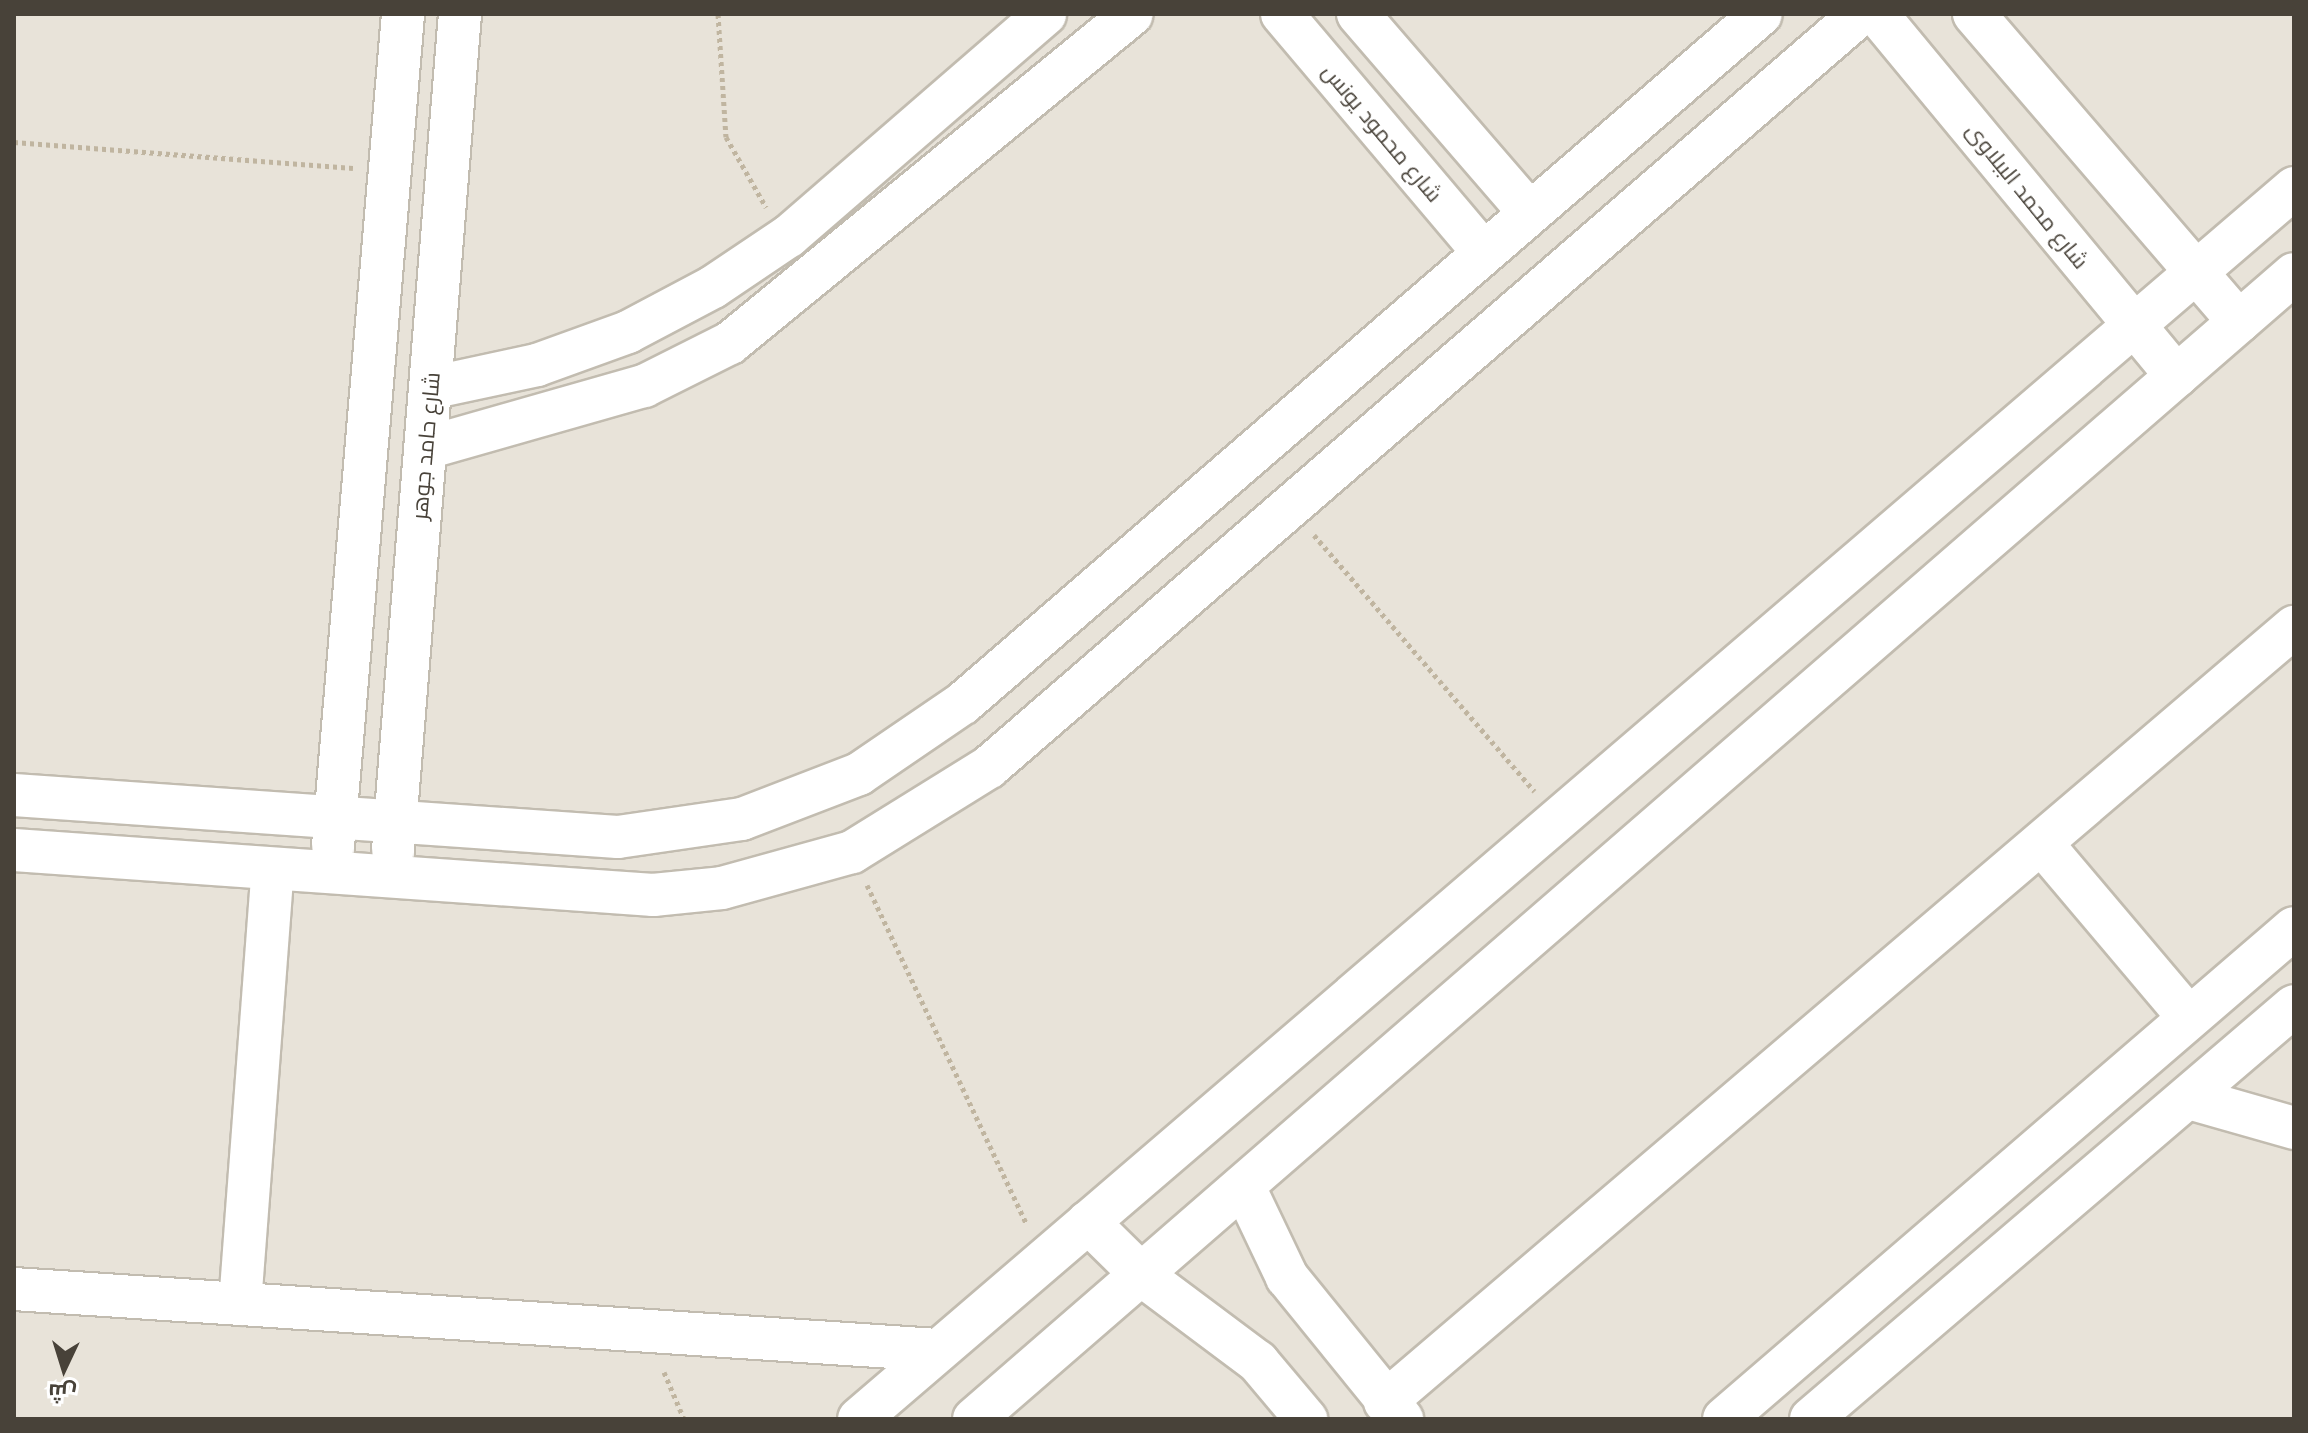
<!DOCTYPE html>
<meta charset="utf-8">
<style>
body{margin:0}
#map{position:relative;width:2308px;height:1433px;overflow:hidden;background:#f4f1ea;font-family:Quicksand,Cairo,sans-serif}
div>[style]{position:absolute}
.residential>*{inset:0;background:#e8e3d9}
.path>*{height:5px;margin-top:-2.5px;transform-origin:0;background:repeating-linear-gradient(90deg,#c0b5a0 0 4px,transparent 0 8px)}
.roads{filter:drop-shadow(2px 0 #c2bcb0) drop-shadow(-2px 0 #c2bcb0) drop-shadow(0 2px #c2bcb0) drop-shadow(0 -2px #c2bcb0)}
.street>*{height:42px;margin:-21px;padding:0 21px;transform-origin:21px;border-radius:21px;background:#fff}
span{translate:-50% -50%;white-space:nowrap;text-align:center;line-height:1.15;-webkit-text-stroke:6px #fff;paint-order:stroke}
.street-label{font-size:22px;color:#484239}
.frame{position:absolute;inset:0;border:16px solid #484239;pointer-events:none}
.north{position:absolute;left:24px;top:1329px;width:80px;height:80px;-webkit-text-stroke:6px #fff;paint-order:stroke;rotate:184deg;font-size:22px;font-weight:700;line-height:32px;text-align:center;color:#484239}
.north::after{content:'';display:block;margin:auto;width:28px;height:36px;background:#484239;clip-path:polygon(50% 0,100% 100%,50% 72%,0 100%)}
</style>
<div id="map">
<div class="residential">
<i style="clip-path:polygon(14px 14px,2294px 14px,2294px 1419px,14px 1419px)"></i>
</div>
<div class="path">
<i style="left:718px;top:14px;width:123px;rotate:86.3deg"></i>
<i style="left:726px;top:137px;width:81px;rotate:60.3deg"></i>
<i style="left:14px;top:142px;width:340px;rotate:4.4deg"></i>
<i style="left:1314px;top:535px;width:338px;rotate:49.3deg"></i>
<i style="left:867px;top:885px;width:374px;rotate:64.8deg"></i>
<i style="left:664px;top:1372px;width:51px;rotate:66.9deg"></i>
</div>
<div class="roads">
<div class="street">
<i style="left:1282px;top:14px;width:312px;rotate:49.8deg"></i>
<i style="left:1358px;top:14px;width:262px;rotate:49.2deg"></i>
<i style="left:1877px;top:14px;width:470px;rotate:50.4deg"></i>
<i style="left:1974px;top:14px;width:406px;rotate:49.3deg"></i>
<i style="left:430px;top:388px;width:109px;rotate:-12.1deg"></i>
<i style="left:537px;top:365px;width:97px;rotate:-19.9deg"></i>
<i style="left:628px;top:332px;width:96px;rotate:-27.9deg"></i>
<i style="left:713px;top:287px;width:92px;rotate:-33.9deg"></i>
<i style="left:789px;top:236px;width:339px;rotate:-40.9deg"></i>
<i style="left:426px;top:448px;width:227px;rotate:-15.9deg"></i>
<i style="left:644px;top:386px;width:96px;rotate:-26.6deg"></i>
<i style="left:730px;top:343px;width:519px;rotate:-39.3deg"></i>
<i style="left:14px;top:795px;width:605px;rotate:3.98deg"></i>
<i style="left:618px;top:837px;width:125px;rotate:-8.3deg"></i>
<i style="left:742px;top:819px;width:125px;rotate:-21deg"></i>
<i style="left:859px;top:774px;width:126px;rotate:-34.3deg"></i>
<i style="left:963px;top:703px;width:1054px;rotate:-40.81deg"></i>
<i style="left:2043px;top:845px;width:226px;rotate:49.8deg"></i>
<i style="left:333px;top:846px;width:835px;rotate:-85.19deg"></i>
<i style="left:14px;top:850px;width:641px;rotate:4.03deg"></i>
<i style="left:653px;top:895px;width:69px;rotate:-5.8deg"></i>
<i style="left:722px;top:888px;width:135px;rotate:-15.5deg"></i>
<i style="left:852px;top:852px;width:161px;rotate:-31.8deg"></i>
<i style="left:989px;top:767px;width:1151px;rotate:-40.84deg"></i>
<i style="left:393px;top:850px;width:839px;rotate:-85.42deg"></i>
<i style="left:2189px;top:1098px;width:109px;rotate:15.9deg"></i>
<i style="left:1245px;top:1189px;width:98px;rotate:64.5deg"></i>
<i style="left:1287px;top:1277px;width:183px;rotate:51deg"></i>
<i style="left:1088px;top:1222px;width:77px;rotate:44.5deg"></i>
<i style="left:1143px;top:1276px;width:144px;rotate:36.8deg"></i>
<i style="left:1258px;top:1362px;width:75px;rotate:49.9deg"></i>
<i style="left:14px;top:1289px;width:926px;rotate:3.78deg"></i>
<i style="left:240px;top:1304px;width:435px;rotate:-85.7deg"></i>
<i style="left:1385px;top:1402px;width:1195px;rotate:-40.45deg"></i>
<i style="left:859px;top:1419px;width:1891px;rotate:-40.62deg"></i>
<i style="left:974px;top:1419px;width:1747px;rotate:-40.94deg"></i>
<i style="left:1724px;top:1419px;width:752px;rotate:-40.74deg"></i>
<i style="left:1811px;top:1419px;width:635px;rotate:-40.53deg"></i>
</div>
</div>
<div class="street-label">
<span style="left:1382px;top:133px;rotate:50deg">شارع محمود يونس</span>
<span style="left:2027px;top:196px;rotate:51deg">شارع محمد الببلاوى</span>
<span style="left:426px;top:446px;rotate:-85deg">شارع حامد جوهر</span>
</div>
<div class="frame"></div>
<div class="north">ش</div>
</div>
